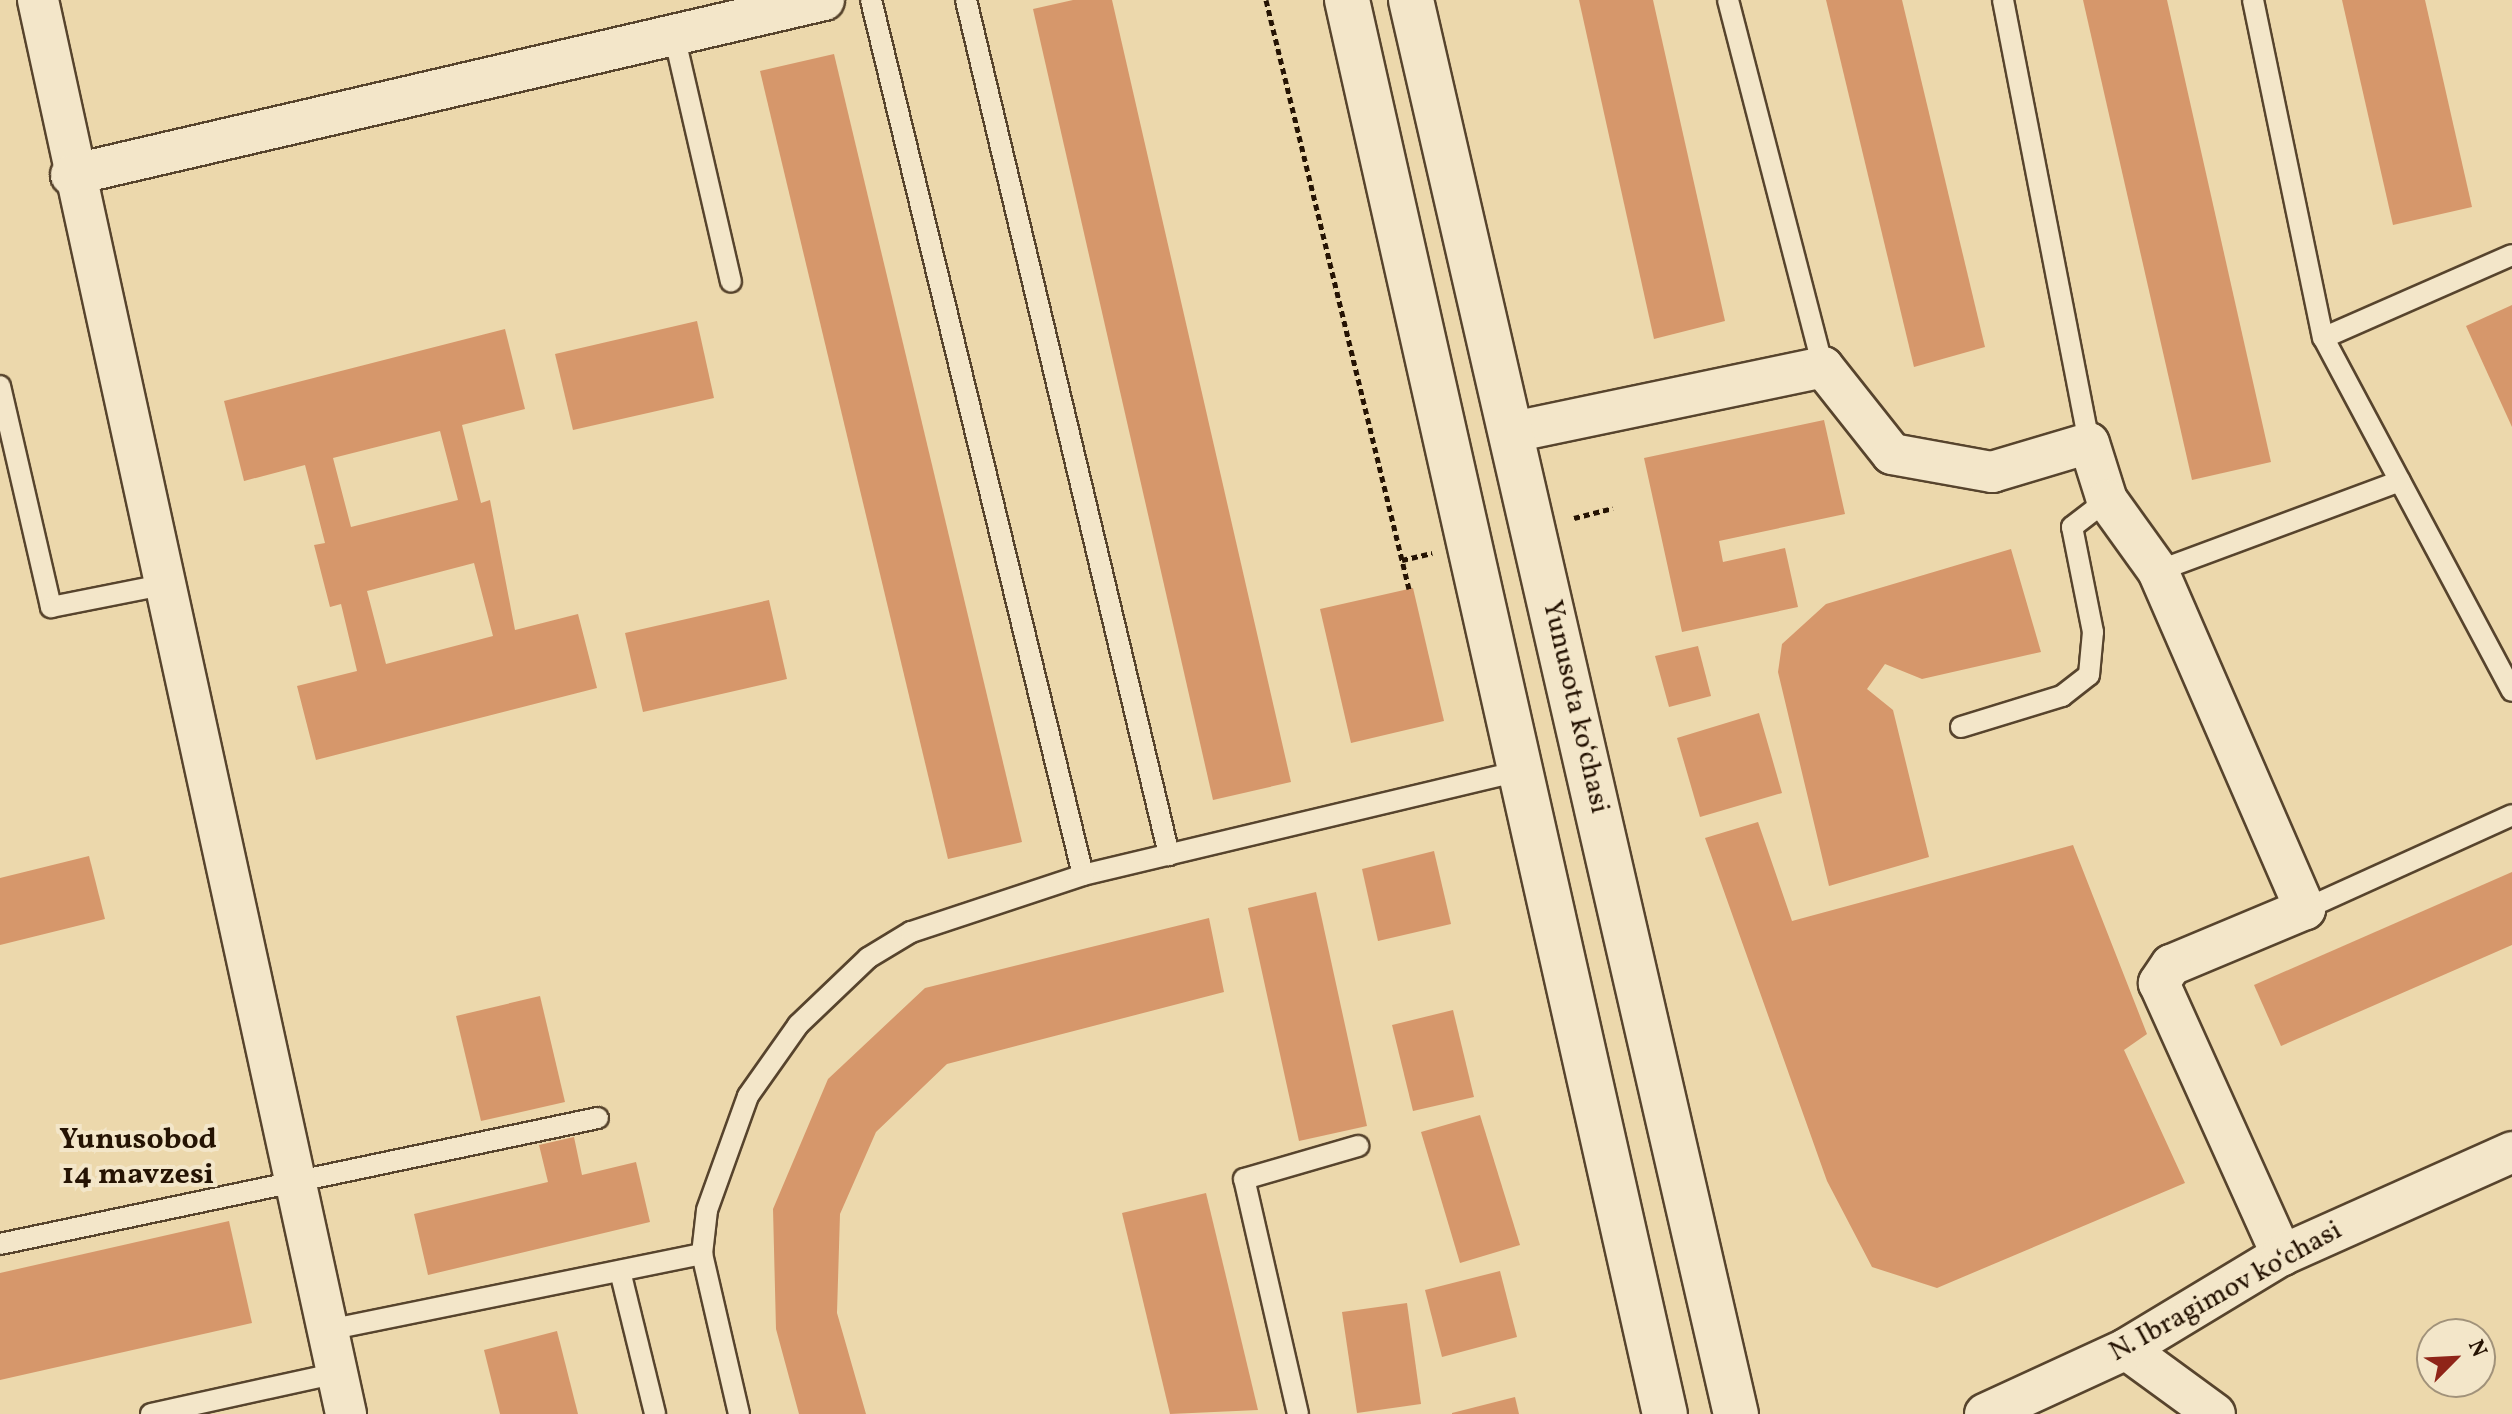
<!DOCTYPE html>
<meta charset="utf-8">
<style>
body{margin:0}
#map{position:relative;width:2512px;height:1414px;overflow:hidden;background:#ecd8ac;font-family:Vollkorn,serif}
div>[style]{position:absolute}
.building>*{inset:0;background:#d6976b}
.path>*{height:5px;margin-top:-2.5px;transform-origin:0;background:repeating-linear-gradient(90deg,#251303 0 6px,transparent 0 10px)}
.roads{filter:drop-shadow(2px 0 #57442d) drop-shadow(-2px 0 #57442d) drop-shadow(0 2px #57442d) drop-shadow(0 -2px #57442d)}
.lane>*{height:20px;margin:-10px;padding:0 10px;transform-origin:10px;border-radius:10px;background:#f3e6c9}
.street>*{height:40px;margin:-20px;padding:0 20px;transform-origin:20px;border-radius:20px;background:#f3e6c9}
.secondary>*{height:44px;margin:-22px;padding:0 22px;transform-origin:22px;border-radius:22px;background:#f3e6c9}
span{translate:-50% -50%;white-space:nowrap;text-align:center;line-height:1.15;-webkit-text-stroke:8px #f3e6c9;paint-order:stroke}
.street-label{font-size:28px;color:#251303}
.neighbourhood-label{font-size:30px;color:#251303;font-weight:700}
.north{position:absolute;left:2416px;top:1318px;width:80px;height:80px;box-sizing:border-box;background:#f3e6c9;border:2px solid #a1927a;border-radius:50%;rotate:66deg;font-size:22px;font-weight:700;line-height:32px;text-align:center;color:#251303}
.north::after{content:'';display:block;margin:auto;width:28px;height:36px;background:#8f2418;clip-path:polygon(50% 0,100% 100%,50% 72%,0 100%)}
</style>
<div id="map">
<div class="building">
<i style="clip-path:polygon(1073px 0,1112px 0,1291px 782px,1213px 800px,1033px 9px)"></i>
<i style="clip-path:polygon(1579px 0,1653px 0,1725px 321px,1654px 339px)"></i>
<i style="clip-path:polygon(1826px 0,1902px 0,1985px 347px,1914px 367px)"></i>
<i style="clip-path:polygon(2083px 0,2167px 0,2271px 462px,2192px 480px)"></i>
<i style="clip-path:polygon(2342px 0,2425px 0,2472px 207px,2393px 225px)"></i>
<i style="clip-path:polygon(834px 54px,1022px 842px,948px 859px,760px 71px)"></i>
<i style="clip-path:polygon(2512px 305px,2512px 427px,2466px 326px)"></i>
<i style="clip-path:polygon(697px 321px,714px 398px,573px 430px,555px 354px)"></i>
<i style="clip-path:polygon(evenodd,505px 329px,525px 409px,462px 425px,481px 503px,490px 500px,515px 630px,578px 614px,597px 688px,316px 760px,297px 686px,357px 671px,341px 604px,330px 607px,314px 545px,325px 543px,305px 465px,244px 481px,224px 401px,505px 329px,440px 431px,458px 500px,351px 527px,333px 458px,440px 431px,505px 329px,474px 563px,493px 636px,386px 664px,367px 591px,474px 563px)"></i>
<i style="clip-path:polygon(1824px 420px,1845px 514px,1719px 541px,1723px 562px,1785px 548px,1798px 607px,1682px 632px,1644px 458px)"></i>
<i style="clip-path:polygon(2011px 549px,2041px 652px,1922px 679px,1885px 664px,1867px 689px,1893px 710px,1929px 857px,1829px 886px,1778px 672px,1782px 644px,1826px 604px)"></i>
<i style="clip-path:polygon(1413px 588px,1444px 721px,1351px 743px,1320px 609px)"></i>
<i style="clip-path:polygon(769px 600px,787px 679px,643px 712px,625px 633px)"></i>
<i style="clip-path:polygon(1698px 646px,1711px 696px,1669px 707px,1655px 656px)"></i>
<i style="clip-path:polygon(1759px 713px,1782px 793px,1700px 817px,1677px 738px)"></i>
<i style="clip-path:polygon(1758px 822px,1792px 921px,2073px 845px,2147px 1034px,2124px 1050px,2185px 1183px,1937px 1288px,1872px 1267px,1827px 1181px,1705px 838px)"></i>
<i style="clip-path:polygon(1434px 851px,1451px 924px,1378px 941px,1362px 869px)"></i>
<i style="clip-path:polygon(89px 856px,105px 919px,0 945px,0 878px)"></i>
<i style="clip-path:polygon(2512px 872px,2512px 945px,2281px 1046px,2254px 985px)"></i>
<i style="clip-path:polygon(1316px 892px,1367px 1126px,1299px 1141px,1248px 908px)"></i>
<i style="clip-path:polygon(1209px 918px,1224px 992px,947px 1064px,876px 1132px,840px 1214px,837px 1313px,866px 1414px,799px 1414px,776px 1329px,773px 1209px,828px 1079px,925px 988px)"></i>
<i style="clip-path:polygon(540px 996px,565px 1102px,481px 1121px,456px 1016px)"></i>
<i style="clip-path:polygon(1453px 1010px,1474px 1097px,1413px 1111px,1392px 1025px)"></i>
<i style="clip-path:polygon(1480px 1115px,1520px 1245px,1460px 1263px,1421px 1132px)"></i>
<i style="clip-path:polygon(574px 1137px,582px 1175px,636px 1162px,650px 1222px,428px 1275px,414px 1214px,548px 1182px,539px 1145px)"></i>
<i style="clip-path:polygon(1206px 1193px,1258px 1410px,1170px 1414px,1122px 1213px)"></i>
<i style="clip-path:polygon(229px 1221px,252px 1323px,0 1380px,0 1273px)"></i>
<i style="clip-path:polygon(1500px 1271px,1517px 1337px,1442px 1357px,1425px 1290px)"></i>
<i style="clip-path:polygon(1407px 1303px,1421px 1404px,1357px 1413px,1342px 1312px)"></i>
<i style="clip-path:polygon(557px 1331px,578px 1414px,500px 1414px,484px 1350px)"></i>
<i style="clip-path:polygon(1515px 1397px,1519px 1414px,1452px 1414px,1452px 1413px)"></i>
</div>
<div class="path">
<i style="left:1266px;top:0;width:606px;rotate:76.35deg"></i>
<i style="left:1574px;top:518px;width:40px;rotate:-14.4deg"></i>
<i style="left:1402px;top:560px;width:31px;rotate:-13deg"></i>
</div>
<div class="roads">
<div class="lane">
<i style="left:871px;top:0;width:900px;rotate:76.38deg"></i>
<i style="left:1083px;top:875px;width:449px;rotate:-13.4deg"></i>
<i style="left:966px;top:0;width:879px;rotate:76.64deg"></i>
<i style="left:1728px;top:0;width:379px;rotate:75.5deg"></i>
<i style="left:2003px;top:0;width:451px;rotate:79deg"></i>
<i style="left:2253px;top:0;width:344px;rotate:78.3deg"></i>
<i style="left:2323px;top:337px;width:401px;rotate:61.9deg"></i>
<i style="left:674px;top:35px;width:253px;rotate:77deg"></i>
<i style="left:2323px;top:338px;width:206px;rotate:-23.7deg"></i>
<i style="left:0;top:386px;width:227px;rotate:77deg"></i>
<i style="left:51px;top:607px;width:113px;rotate:-11.2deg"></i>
<i style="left:2158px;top:571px;width:258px;rotate:-20.4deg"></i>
<i style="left:1961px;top:727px;width:106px;rotate:-17.1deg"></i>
<i style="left:2062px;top:696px;width:34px;rotate:-38deg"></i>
<i style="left:2089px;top:675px;width:43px;rotate:-84.7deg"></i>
<i style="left:2093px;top:632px;width:107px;rotate:-101.3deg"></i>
<i style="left:2072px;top:527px;width:44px;rotate:-37.6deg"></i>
<i style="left:2305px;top:909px;width:227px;rotate:-24.4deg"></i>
<i style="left:0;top:1244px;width:611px;rotate:-11.9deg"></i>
<i style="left:620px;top:1271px;width:147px;rotate:76.2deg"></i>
<i style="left:328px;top:1330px;width:382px;rotate:-11.5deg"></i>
<i style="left:151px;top:1414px;width:190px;rotate:-12.4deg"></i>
<i style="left:739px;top:1414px;width:164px;rotate:-103deg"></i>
<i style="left:702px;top:1254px;width:44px;rotate:-83.5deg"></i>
<i style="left:707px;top:1210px;width:121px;rotate:-70.2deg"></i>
<i style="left:748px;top:1096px;width:87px;rotate:-54.8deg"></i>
<i style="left:798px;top:1025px;width:97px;rotate:-43.7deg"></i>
<i style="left:868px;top:958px;width:50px;rotate:-31.2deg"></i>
<i style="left:911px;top:932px;width:181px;rotate:-18.3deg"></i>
<i style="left:1298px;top:1414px;width:241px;rotate:-102.9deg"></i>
<i style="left:1244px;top:1179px;width:119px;rotate:-16.1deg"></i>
</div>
<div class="street">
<i style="left:38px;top:0;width:1447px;rotate:77.71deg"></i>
<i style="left:71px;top:175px;width:773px;rotate:-13.08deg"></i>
<i style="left:1513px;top:432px;width:317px;rotate:-11.8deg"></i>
<i style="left:1823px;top:367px;width:111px;rotate:51.6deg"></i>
<i style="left:1892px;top:454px;width:102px;rotate:10.2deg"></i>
<i style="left:1992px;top:472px;width:101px;rotate:-16.6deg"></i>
<i style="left:2089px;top:443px;width:60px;rotate:72.5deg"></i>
<i style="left:2107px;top:500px;width:87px;rotate:54.3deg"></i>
<i style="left:2158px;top:571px;width:369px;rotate:66.5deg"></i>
<i style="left:2305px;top:909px;width:145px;rotate:157.3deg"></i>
<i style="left:2171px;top:965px;width:22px;rotate:124deg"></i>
<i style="left:2159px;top:983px;width:299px;rotate:65.7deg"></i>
<i style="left:2126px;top:1349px;width:110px;rotate:36.1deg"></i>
<i style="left:1985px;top:1414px;width:155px;rotate:-24.7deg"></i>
<i style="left:2126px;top:1349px;width:182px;rotate:-31.1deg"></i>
<i style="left:2282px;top:1255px;width:252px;rotate:-24.1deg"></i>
</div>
<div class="secondary">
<i style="left:1347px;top:0;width:1449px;rotate:77.33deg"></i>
<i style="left:1411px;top:0;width:1451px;rotate:77.06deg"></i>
</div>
</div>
<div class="street-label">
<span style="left:1575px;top:707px;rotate:77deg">Yunusota koʻchasi</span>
<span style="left:2226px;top:1292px;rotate:-29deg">N. Ibragimov koʻchasi</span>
</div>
<div class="neighbourhood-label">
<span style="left:138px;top:1157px">Yunusobod<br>14 mavzesi</span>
</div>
<div class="north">N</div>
</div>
